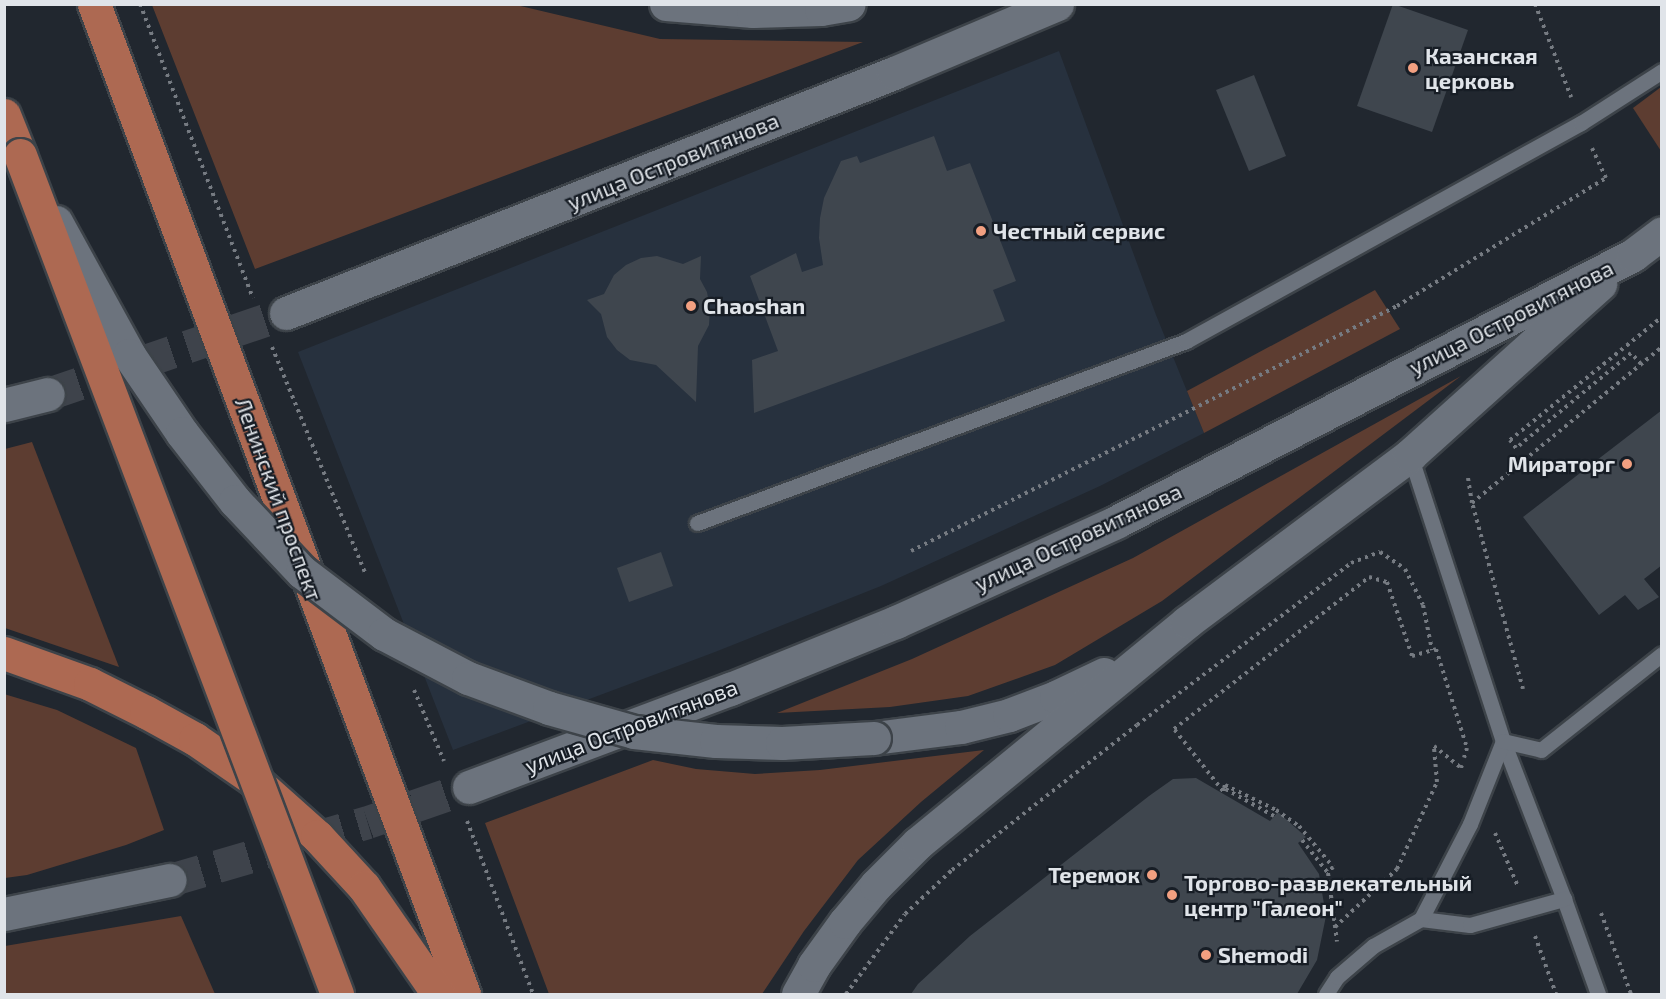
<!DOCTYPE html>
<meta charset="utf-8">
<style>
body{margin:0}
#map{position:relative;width:1666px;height:999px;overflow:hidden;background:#21272f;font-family:"Exo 2",sans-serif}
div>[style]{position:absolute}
.built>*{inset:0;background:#27313e}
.green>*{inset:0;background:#5d3d31}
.building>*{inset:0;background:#3f464e}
.secondary-tunnel>*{height:33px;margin-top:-16.5px;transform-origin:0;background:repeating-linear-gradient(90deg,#3e434b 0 33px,transparent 0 49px)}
.path>*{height:4px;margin-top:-2px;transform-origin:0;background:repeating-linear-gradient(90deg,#767b82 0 3px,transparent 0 7.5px)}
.roads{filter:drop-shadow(2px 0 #3d4349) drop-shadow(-2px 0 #3d4349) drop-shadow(0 2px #3d4349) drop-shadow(0 -2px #3d4349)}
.lane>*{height:15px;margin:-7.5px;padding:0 7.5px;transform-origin:7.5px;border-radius:7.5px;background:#6c737d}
.secondary>*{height:33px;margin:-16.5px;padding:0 16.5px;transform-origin:16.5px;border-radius:16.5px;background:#6c737d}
.primary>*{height:33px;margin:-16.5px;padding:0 16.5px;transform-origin:16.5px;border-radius:16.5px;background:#ad6952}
.bridges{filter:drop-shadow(2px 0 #3d4349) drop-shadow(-2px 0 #3d4349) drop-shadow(0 2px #3d4349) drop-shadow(0 -2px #3d4349)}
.secondary-bridge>*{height:33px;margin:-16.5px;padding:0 16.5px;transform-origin:16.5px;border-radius:16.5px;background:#6c737d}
.primary-bridge>*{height:33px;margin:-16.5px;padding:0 16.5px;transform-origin:16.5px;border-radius:16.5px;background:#ad6952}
.dots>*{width:16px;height:16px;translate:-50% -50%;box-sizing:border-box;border:3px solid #171d25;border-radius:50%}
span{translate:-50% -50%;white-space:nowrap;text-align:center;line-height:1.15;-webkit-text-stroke:4.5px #171d25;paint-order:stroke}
.poi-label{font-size:22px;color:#e0e4e9;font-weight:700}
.left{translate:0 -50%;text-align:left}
.right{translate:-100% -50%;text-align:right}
.street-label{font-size:22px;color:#e0e4e9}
.frame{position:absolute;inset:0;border:6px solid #e0e4e9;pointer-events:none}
</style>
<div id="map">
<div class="built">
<i style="clip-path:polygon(1059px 51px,1156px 315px,1204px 433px,1100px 486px,881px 586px,715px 652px,453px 750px,298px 352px)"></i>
</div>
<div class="green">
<i style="clip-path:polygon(512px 4px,660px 39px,863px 42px,255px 269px,152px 5px)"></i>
<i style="clip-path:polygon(1661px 87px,1661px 151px,1633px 108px)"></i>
<i style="clip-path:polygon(1375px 290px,1400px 329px,1204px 433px,1187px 391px)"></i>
<i style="clip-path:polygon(1461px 376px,1162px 601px,1055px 665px,968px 696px,890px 707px,777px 713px,912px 659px,1133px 558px)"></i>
<i style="clip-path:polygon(32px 442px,119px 667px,5px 628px,5px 449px)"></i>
<i style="clip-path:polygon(4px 694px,57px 710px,136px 748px,164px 830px,126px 845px,27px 875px,5px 878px)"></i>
<i style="clip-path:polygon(984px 750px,921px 802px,858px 860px,804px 931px,762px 994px,549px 994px,485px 823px,653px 760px,696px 769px,755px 774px,820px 770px)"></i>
<i style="clip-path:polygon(181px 916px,215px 994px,5px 994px,5px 946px)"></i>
</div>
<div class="building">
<i style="clip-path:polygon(1393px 4px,1468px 30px,1432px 132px,1357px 106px)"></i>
<i style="clip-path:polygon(1254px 75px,1286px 156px,1249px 171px,1216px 90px)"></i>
<i style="clip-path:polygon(934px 136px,947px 171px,970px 163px,1016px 281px,993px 290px,1005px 321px,754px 413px,752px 360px,778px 351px,750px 276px,796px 253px,802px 272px,823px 265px,819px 238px,820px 218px,824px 198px,841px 161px,857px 156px,860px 163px)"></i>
<i style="clip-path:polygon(657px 256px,683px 264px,701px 256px,700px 279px,707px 292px,710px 309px,709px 325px,698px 346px,696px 402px,656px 365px,630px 360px,617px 350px,607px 337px,601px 314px,587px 300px,604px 294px,614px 275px,626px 265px,641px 258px)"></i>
<i style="clip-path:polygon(1662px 410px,1662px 565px,1644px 579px,1659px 597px,1638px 610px,1625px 595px,1599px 615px,1523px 517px)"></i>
<i style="clip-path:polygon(661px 552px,673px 586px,629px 602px,617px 568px)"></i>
<i style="clip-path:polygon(1196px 778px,1270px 821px,1278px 812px,1306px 837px,1298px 843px,1319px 874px,1326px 916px,1317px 960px,1297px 994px,911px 994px,918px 984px,970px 936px,1149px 796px,1173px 779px)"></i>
</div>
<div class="secondary-tunnel">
<i style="left:48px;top:394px;width:251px;rotate:-18.8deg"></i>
<i style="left:170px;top:880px;width:206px;rotate:-16.3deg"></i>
<i style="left:368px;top:822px;width:107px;rotate:-19.1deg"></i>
</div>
<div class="path">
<i style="left:140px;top:4px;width:315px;rotate:69deg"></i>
<i style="left:1535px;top:4px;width:100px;rotate:68.8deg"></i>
<i style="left:272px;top:347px;width:244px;rotate:67.6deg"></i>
<i style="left:1641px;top:364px;width:15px;rotate:-132deg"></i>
<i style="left:1631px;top:353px;width:149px;rotate:140.4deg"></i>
<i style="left:1516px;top:448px;width:10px;rotate:-127deg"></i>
<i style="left:1510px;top:440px;width:196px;rotate:-39deg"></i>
<i style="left:1468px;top:478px;width:25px;rotate:81deg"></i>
<i style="left:911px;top:551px;width:544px;rotate:-26.75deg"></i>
<i style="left:1397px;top:306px;width:245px;rotate:-31.5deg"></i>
<i style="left:1606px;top:178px;width:33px;rotate:-115deg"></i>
<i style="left:1523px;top:689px;width:193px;rotate:-105.3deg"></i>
<i style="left:1472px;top:503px;width:246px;rotate:-39.4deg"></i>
<i style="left:414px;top:690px;width:77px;rotate:67.1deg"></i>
<i style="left:1224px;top:788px;width:3px;rotate:-72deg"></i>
<i style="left:1225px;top:785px;width:57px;rotate:26.1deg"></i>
<i style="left:1276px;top:810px;width:28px;rotate:35deg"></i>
<i style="left:1299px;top:826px;width:53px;rotate:50.3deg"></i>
<i style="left:1333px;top:867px;width:8px;rotate:130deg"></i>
<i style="left:1274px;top:816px;width:57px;rotate:-150.8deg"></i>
<i style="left:1224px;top:788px;width:3px;rotate:108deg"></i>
<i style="left:1223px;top:791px;width:79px;rotate:-128.3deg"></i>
<i style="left:1174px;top:729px;width:247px;rotate:-37.9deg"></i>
<i style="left:1369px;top:577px;width:19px;rotate:16deg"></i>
<i style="left:1387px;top:582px;width:78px;rotate:71.3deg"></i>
<i style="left:1412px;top:656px;width:25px;rotate:-16deg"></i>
<i style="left:1436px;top:649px;width:104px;rotate:72.6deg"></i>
<i style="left:1467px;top:748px;width:10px;rotate:107deg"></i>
<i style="left:467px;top:821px;width:185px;rotate:69.1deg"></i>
<i style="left:1495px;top:833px;width:56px;rotate:66.7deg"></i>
<i style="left:1302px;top:840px;width:42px;rotate:51.8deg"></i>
<i style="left:1328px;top:873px;width:69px;rotate:82.5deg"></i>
<i style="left:1601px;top:913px;width:86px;rotate:69.7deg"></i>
<i style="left:1335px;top:927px;width:85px;rotate:-43.1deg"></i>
<i style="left:1397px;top:869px;width:96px;rotate:-65.3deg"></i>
<i style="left:1437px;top:782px;width:36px;rotate:-95deg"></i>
<i style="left:1434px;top:746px;width:35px;rotate:39deg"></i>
<i style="left:1461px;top:768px;width:3px;rotate:-72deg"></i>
<i style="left:1535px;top:936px;width:62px;rotate:70.1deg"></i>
<i style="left:846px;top:994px;width:99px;rotate:-53.6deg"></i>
<i style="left:905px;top:914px;width:64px;rotate:-43.1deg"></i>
<i style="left:952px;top:870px;width:235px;rotate:-38.1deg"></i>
<i style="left:1137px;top:725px;width:268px;rotate:-37.1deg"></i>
<i style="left:1351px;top:563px;width:31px;rotate:-21deg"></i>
<i style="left:1380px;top:552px;width:30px;rotate:34deg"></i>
<i style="left:1405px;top:569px;width:40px;rotate:63.4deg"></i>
<i style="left:1423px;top:605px;width:46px;rotate:78.7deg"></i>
</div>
<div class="roads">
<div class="lane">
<i style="left:1410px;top:455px;width:301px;rotate:72deg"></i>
<i style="left:1503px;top:741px;width:169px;rotate:68.9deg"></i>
<i style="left:1564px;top:899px;width:101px;rotate:70.3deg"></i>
<i style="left:697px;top:523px;width:522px;rotate:-20.41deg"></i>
<i style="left:1186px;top:341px;width:451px;rotate:-28.9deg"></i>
<i style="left:1581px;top:123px;width:96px;rotate:-32.7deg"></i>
<i style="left:1421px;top:919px;width:49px;rotate:7deg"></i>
<i style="left:1470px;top:925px;width:98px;rotate:-15.5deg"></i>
<i style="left:1326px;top:994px;width:20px;rotate:-57deg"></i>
<i style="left:1337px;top:977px;width:48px;rotate:-40.7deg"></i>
<i style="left:1373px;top:946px;width:55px;rotate:-29.4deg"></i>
<i style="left:1421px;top:919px;width:107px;rotate:-62.7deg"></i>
<i style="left:1470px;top:824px;width:89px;rotate:-68.3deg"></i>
<i style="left:1503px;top:741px;width:39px;rotate:13deg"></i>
<i style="left:1541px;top:750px;width:154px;rotate:-38.4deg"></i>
</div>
<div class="secondary">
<i style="left:666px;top:4px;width:87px;rotate:4.6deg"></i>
<i style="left:753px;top:11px;width:68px;rotate:-1.7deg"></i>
<i style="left:821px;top:9px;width:28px;rotate:-10deg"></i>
<i style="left:286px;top:313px;width:654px;rotate:-21.54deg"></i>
<i style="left:894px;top:73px;width:177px;rotate:-22.9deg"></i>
<i style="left:4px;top:405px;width:45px;rotate:-14deg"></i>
<i style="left:874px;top:738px;width:88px;rotate:-7.2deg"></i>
<i style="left:961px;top:727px;width:49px;rotate:-14deg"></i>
<i style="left:1009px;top:715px;width:50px;rotate:-21deg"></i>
<i style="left:1056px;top:697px;width:53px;rotate:-25.6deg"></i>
<i style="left:469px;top:787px;width:279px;rotate:-20.6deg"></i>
<i style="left:730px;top:689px;width:179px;rotate:-22deg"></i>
<i style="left:896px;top:622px;width:242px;rotate:-24.4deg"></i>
<i style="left:1116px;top:522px;width:582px;rotate:-27.31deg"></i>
<i style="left:1633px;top:255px;width:36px;rotate:-37deg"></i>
<i style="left:4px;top:914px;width:169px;rotate:-11.6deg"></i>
<i style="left:798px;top:994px;width:33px;rotate:-61deg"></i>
<i style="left:814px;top:965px;width:53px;rotate:-54.2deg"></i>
<i style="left:845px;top:922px;width:48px;rotate:-50deg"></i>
<i style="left:876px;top:885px;width:59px;rotate:-45deg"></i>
<i style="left:918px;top:843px;width:348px;rotate:-39.4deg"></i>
<i style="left:1187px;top:622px;width:279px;rotate:-36.8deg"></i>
<i style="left:1410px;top:455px;width:256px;rotate:-42deg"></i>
</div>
<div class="primary">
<i style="left:94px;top:4px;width:1057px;rotate:69.51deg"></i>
<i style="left:4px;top:115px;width:43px;rotate:68.2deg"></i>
<i style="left:4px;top:653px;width:91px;rotate:19.8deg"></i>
<i style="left:90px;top:684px;width:63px;rotate:26.6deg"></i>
<i style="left:146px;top:712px;width:56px;rotate:28.9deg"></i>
<i style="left:195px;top:739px;width:70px;rotate:34.6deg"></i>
<i style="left:253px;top:779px;width:86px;rotate:41.7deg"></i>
<i style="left:317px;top:836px;width:69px;rotate:47.3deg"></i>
<i style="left:364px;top:887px;width:130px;rotate:55.3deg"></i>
</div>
</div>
<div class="bridges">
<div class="secondary-bridge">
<i style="left:56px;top:222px;width:152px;rotate:61.2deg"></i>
<i style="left:129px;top:355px;width:94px;rotate:55.8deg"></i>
<i style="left:182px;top:433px;width:86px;rotate:52.1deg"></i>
<i style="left:235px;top:501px;width:98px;rotate:46.7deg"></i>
<i style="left:302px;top:572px;width:103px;rotate:37.1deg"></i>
<i style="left:384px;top:634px;width:95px;rotate:27.6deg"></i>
<i style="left:468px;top:678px;width:86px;rotate:20.3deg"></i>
<i style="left:549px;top:708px;width:88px;rotate:15.8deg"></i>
<i style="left:634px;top:732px;width:82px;rotate:6.3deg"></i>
<i style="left:716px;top:741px;width:66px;rotate:1.7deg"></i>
<i style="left:782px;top:743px;width:92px;rotate:-3.1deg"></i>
</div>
<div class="primary-bridge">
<i style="left:20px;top:155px;width:897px;rotate:69.3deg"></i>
</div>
</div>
<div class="dots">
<i style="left:1413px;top:68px;background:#f2a081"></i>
<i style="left:981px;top:231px;background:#f2a081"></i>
<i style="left:691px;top:306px;background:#f2a081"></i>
<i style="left:1627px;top:464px;background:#f2a081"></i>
<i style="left:1152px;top:875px;background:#f2a081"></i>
<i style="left:1172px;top:895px;background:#f2a081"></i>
<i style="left:1206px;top:955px;background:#f2a081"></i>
</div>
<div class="poi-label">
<span class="left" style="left:1425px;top:68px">Казанская<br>церковь</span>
<span class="left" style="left:993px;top:231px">Честный сервис</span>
<span class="left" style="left:703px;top:306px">Chaoshan</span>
<span class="right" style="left:1615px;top:464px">Мираторг</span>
<span class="right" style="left:1140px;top:875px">Теремок</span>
<span class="left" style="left:1184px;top:895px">Торгово-развлекательный<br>центр "Галеон"</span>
<span class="left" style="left:1218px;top:955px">Shemodi</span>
</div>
<div class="street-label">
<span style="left:673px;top:161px;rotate:-22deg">улица Островитянова</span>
<span style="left:1511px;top:317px;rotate:-27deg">улица Островитянова</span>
<span style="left:279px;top:499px;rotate:70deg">Ленинский проспект</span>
<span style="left:1078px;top:537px;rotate:-25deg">улица Островитянова</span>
<span style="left:631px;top:726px;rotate:-21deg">улица Островитянова</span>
</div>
<div class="frame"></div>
</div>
